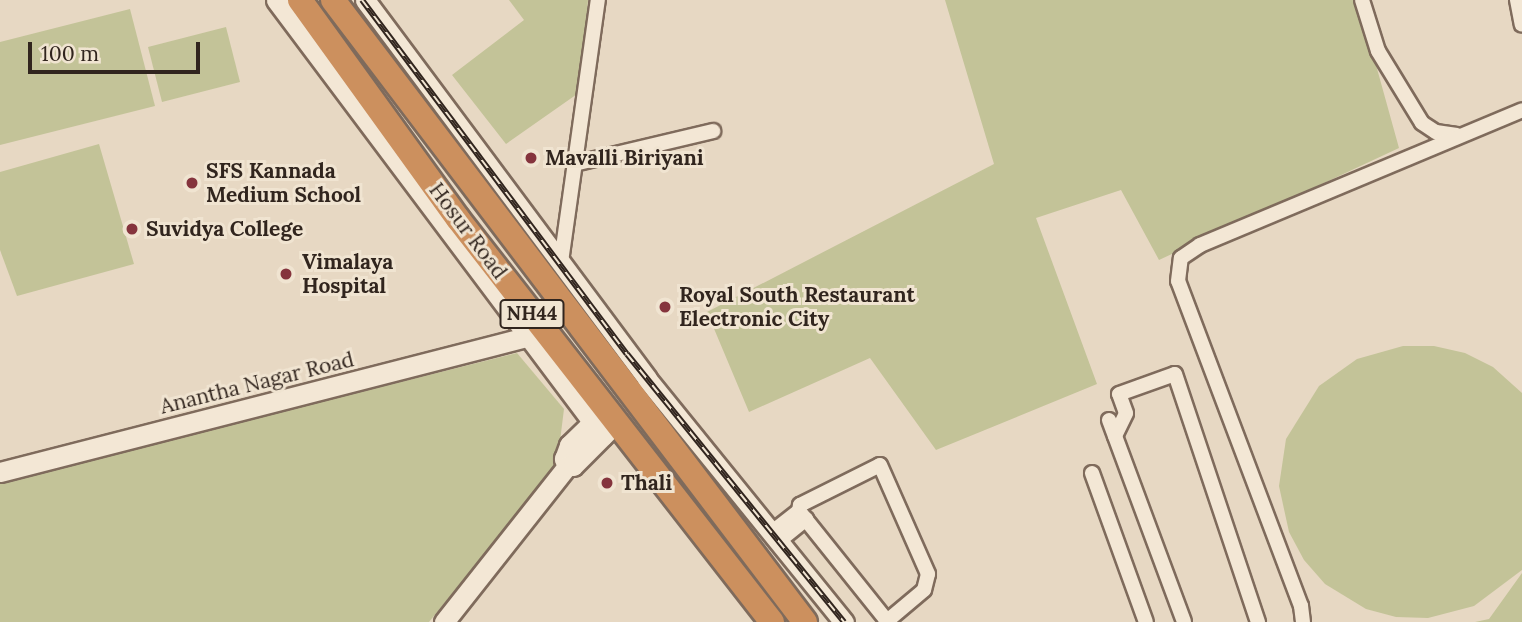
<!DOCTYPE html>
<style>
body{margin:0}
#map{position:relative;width:1522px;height:622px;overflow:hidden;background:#e7d8c3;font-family:Lora,serif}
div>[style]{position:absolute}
.green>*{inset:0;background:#c3c398}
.roads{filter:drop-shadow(2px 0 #7f6b5c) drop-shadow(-2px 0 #7f6b5c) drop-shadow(0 2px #7f6b5c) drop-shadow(0 -2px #7f6b5c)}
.street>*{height:14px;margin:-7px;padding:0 7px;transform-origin:7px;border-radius:7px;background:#f3e7d5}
.secondary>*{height:19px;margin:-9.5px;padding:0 9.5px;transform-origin:9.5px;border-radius:9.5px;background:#f3e7d5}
.highway>*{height:24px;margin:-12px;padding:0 12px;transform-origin:12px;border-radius:12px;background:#cc905e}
.rail>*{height:6px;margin-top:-3px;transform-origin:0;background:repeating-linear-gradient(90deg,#f0e4d1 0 10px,#31251e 0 20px);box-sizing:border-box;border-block:2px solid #31251e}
.dots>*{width:19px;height:19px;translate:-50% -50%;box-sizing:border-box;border:4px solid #f0e4d1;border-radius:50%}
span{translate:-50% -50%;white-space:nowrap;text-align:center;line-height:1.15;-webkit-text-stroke:6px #f0e4d1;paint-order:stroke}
.shield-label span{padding:2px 5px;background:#f0e4d1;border:2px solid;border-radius:5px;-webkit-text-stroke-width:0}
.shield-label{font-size:19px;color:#31251e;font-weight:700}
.poi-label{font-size:21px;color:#31251e;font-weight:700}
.left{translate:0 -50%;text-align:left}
.street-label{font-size:21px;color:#31251e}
.scale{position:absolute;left:28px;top:42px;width:172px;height:32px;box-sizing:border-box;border:4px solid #31251e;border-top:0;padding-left:9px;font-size:21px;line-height:24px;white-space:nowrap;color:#31251e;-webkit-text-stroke:5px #f0e4d1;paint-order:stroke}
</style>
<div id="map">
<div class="green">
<i style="clip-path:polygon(509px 0,588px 0,580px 92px,506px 144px,452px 75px,524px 20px)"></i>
<i style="clip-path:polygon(945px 0,1358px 0,1399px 148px,1159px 260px,1121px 190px,1036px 218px,1097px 384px,936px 450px,870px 358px,749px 412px,707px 312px,994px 164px)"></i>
<i style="clip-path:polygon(130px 9px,155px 106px,0 145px,0 42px)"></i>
<i style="clip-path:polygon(226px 27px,240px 82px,162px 102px,148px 47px)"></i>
<i style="clip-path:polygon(99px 144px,134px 264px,17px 296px,0 250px,0 172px)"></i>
<i style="clip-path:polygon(1403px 346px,1434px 346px,1465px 353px,1493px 367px,1522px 393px,1522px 570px,1474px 606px,1428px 618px,1396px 617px,1366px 609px,1325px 584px,1304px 560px,1289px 532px,1279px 486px,1286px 439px,1319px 386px,1357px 359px)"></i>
<i style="clip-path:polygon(517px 353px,564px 409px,557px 465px,429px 622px,0 622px,0 482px)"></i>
<i style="clip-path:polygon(1522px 573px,1522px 622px,1475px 622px,1489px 619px)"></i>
</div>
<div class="roads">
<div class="street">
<i style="left:1362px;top:0;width:53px;rotate:72.6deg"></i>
<i style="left:1378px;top:51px;width:84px;rotate:58.6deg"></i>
<i style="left:1422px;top:123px;width:17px;rotate:33deg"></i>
<i style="left:1436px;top:132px;width:21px;rotate:8deg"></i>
<i style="left:1517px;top:0;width:25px;rotate:79deg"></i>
<i style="left:578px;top:163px;width:139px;rotate:-13.3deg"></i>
<i style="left:561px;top:262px;width:265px;rotate:-82deg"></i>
<i style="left:1109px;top:420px;width:215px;rotate:69.6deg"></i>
<i style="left:1115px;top:436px;width:25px;rotate:-64deg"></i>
<i style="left:1126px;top:413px;width:20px;rotate:-110deg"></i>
<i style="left:1119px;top:394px;width:59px;rotate:-19.7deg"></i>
<i style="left:1175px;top:374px;width:262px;rotate:71.5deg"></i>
<i style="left:1092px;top:473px;width:158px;rotate:70.1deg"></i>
<i style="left:799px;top:511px;width:141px;rotate:51.3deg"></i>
<i style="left:772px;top:532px;width:34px;rotate:-38deg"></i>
<i style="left:799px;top:511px;width:6px;rotate:-81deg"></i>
<i style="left:800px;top:505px;width:89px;rotate:-26.6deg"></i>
<i style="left:880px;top:465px;width:119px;rotate:66.2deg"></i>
<i style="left:928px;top:574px;width:16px;rotate:104deg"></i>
<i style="left:924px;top:590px;width:50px;rotate:139.9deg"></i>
<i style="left:779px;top:541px;width:35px;rotate:-39deg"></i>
<i style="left:1303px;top:622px;width:16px;rotate:-97deg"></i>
<i style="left:1301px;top:606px;width:347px;rotate:-110.7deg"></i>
<i style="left:1178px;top:281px;width:23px;rotate:-83deg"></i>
<i style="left:1181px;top:258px;width:23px;rotate:-34deg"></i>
<i style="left:1200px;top:245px;width:349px;rotate:-22.7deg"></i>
</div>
<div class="secondary">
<i style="left:276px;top:0;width:545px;rotate:53.13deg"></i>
<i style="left:365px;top:0;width:472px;rotate:53.3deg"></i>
<i style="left:647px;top:379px;width:313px;rotate:51deg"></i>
<i style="left:567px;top:466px;width:8px;rotate:-113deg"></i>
<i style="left:564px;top:459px;width:15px;rotate:-70deg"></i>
<i style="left:569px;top:445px;width:43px;rotate:-44.1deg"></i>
<i style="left:0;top:472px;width:543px;rotate:-14.39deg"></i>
<i style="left:526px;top:337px;width:18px;rotate:-29deg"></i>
<i style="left:444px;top:622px;width:199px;rotate:-51.7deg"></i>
<i style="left:567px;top:466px;width:6px"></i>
<i style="left:573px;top:466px;width:54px;rotate:-45deg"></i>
</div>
<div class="highway">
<i style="left:300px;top:0;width:270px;rotate:54.2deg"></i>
<i style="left:458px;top:219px;width:511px;rotate:52.08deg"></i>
<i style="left:333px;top:0;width:781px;rotate:52.81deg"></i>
</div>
</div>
<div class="rail">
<i style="left:362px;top:0;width:442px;rotate:53.2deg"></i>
<i style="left:627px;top:354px;width:345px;rotate:51deg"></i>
</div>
<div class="dots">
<i style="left:531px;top:158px;background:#85343d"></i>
<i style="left:192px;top:183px;background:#85343d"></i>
<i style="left:132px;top:229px;background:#85343d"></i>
<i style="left:286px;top:274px;background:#85343d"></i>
<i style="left:665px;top:307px;background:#85343d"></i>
<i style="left:607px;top:483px;background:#85343d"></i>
</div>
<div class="shield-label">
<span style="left:532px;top:314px">NH44</span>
</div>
<div class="poi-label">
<span class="left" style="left:545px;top:158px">Mavalli Biriyani</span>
<span class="left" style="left:206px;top:183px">SFS Kannada<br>Medium School</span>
<span class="left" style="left:146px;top:229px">Suvidya College</span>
<span class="left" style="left:302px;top:274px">Vimalaya<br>Hospital</span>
<span class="left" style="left:679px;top:307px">Royal South Restaurant<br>Electronic City</span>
<span class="left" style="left:621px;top:483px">Thali</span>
</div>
<div class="street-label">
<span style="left:468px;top:231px;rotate:53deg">Hosur Road</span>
<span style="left:257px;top:383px;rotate:-14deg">Anantha Nagar Road</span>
</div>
<div class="scale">100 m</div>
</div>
